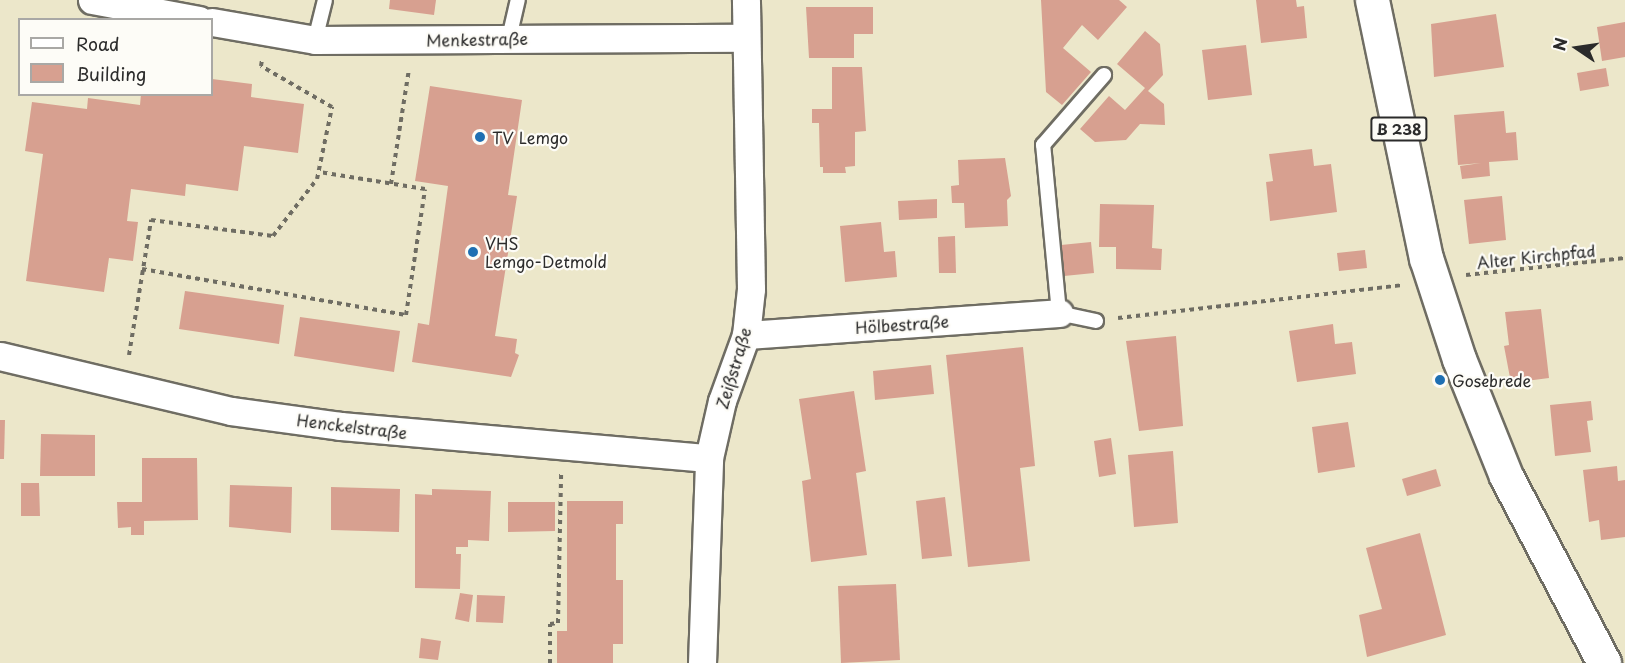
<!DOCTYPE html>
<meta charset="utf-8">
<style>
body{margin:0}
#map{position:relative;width:1625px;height:663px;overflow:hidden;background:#ece7ca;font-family:"Playpen Sans",sans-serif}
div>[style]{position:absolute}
.building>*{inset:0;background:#d7a090}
.path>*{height:4px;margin-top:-2px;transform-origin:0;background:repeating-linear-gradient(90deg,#6f6d63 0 4.5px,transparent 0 9px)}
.roads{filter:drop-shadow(2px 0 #6f6d63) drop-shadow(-2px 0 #6f6d63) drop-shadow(0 2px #6f6d63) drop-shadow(0 -2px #6f6d63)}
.lane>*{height:14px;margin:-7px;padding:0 7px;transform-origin:7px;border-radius:7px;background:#fff}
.street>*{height:27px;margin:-13.5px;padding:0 13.5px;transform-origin:13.5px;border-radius:13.5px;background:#fff}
.primary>*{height:33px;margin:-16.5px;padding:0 16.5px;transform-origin:16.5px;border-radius:16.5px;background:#fff}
.dots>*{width:16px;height:16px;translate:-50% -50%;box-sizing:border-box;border:3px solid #fdfcf7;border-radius:50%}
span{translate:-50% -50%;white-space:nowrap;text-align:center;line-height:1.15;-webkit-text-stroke:4.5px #fdfcf7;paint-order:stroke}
.shield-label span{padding:2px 4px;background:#fdfcf7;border:2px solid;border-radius:4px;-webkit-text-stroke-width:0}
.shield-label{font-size:15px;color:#2b2b2b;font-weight:700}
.street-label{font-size:16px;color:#2b2b2b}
.poi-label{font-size:16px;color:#2b2b2b}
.left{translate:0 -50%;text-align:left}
.legend{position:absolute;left:18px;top:18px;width:195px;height:78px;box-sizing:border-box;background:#fdfcf7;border:2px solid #a9a8a5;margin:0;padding:8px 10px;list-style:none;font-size:18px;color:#2b2b2b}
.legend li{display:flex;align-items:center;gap:12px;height:30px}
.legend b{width:30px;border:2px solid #a9a8a5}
.north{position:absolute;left:1547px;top:18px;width:60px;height:60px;-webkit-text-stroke:4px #fdfcf7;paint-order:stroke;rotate:283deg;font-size:16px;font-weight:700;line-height:24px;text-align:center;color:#2b2b2b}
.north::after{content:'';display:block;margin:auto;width:21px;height:27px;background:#2b2b2b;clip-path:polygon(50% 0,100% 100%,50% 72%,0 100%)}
</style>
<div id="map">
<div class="building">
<i style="clip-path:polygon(390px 0,436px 0,434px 15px,389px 9px)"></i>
<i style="clip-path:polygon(1041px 0,1119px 0,1127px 7px,1098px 40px,1082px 25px,1063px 48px,1091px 72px,1062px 105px,1046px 92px)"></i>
<i style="clip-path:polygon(1256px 0,1296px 0,1297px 7px,1304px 6px,1307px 38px,1261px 43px)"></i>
<i style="clip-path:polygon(806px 7px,873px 7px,873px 34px,854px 34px,854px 58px,809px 58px)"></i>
<i style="clip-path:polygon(1496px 14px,1504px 67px,1434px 77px,1431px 24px)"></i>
<i style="clip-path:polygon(1625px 22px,1625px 57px,1602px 61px,1597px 27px)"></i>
<i style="clip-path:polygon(1145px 31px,1160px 44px,1163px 75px,1148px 91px,1164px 104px,1165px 125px,1140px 124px,1126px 140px,1095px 142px,1080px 129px,1109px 96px,1125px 110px,1145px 88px,1117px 64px)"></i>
<i style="clip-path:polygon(1246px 45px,1252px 95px,1208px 100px,1202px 50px)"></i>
<i style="clip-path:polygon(832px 67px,862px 67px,866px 131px,855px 132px,855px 166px,845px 167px,846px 173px,823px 173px,823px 167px,820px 167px,819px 123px,812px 123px,812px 109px,832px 109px)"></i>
<i style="clip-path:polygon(1606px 68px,1609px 86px,1580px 91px,1577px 73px)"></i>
<i style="clip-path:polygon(212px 79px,252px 84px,251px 97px,304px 104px,298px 153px,244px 146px,238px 191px,186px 184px,185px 196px,131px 189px,127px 221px,138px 222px,133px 261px,109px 258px,104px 292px,26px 281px,43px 154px,25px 151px,32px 102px,87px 109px,88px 98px,140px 105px,141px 94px,212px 94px)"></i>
<i style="clip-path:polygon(430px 86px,522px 100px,508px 195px,517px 196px,495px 336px,517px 339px,515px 353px,519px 355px,511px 377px,412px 362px,418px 323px,429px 325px,448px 186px,415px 181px)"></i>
<i style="clip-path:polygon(1504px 111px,1506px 133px,1516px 132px,1518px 160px,1489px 162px,1490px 176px,1462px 179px,1460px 166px,1481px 163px,1458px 165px,1454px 115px)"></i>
<i style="clip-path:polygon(1312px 149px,1314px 166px,1331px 164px,1337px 212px,1270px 221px,1266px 182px,1273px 181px,1269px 154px)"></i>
<i style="clip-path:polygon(1005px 158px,1011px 196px,1007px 200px,1008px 226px,965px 228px,964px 203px,952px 203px,951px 186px,959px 185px,958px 160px)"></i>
<i style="clip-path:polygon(1502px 196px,1506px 240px,1469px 244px,1464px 200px)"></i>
<i style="clip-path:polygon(937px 199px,937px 218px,899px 220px,898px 201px)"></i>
<i style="clip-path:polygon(1100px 204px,1154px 205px,1152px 248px,1162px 249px,1161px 270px,1116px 269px,1116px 247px,1099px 247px)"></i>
<i style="clip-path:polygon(881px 222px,884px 252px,895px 251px,897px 277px,845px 282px,840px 226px)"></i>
<i style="clip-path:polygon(955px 236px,956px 273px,939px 273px,938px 237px)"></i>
<i style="clip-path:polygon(1091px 242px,1094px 273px,1064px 276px,1061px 245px)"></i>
<i style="clip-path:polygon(1365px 250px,1367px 268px,1339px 271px,1337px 253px)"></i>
<i style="clip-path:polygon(185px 291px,284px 305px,279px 344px,179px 329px)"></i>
<i style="clip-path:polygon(1541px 309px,1549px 378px,1511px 383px,1504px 346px,1509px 345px,1505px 312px)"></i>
<i style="clip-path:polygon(300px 317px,400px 331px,394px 372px,294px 356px)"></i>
<i style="clip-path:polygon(1333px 324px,1335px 344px,1352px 342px,1356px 374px,1297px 382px,1289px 331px)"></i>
<i style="clip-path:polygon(1176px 336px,1183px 426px,1139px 431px,1126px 341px)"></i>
<i style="clip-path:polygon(1023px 347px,1035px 466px,1020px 468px,1030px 561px,968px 567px,946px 355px)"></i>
<i style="clip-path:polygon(931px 365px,934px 394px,875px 400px,873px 371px)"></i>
<i style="clip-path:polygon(854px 391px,866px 471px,856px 473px,867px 555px,811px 562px,802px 481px,811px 479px,799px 399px)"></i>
<i style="clip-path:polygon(1591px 401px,1593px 420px,1587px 421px,1591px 452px,1555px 456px,1550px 405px)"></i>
<i style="clip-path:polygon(0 420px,5px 420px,4px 459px,0 459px)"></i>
<i style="clip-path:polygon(1348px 422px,1355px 467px,1318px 473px,1312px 427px)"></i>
<i style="clip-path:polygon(41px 434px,95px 435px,95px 476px,40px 476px)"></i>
<i style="clip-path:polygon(1111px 438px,1116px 474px,1099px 477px,1094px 441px)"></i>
<i style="clip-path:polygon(1173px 451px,1178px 523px,1134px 527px,1128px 455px)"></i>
<i style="clip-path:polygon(142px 458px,197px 458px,198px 520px,144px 521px,144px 535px,131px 535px,131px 527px,118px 528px,117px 502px,142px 502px)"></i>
<i style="clip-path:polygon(1617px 466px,1618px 481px,1625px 480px,1625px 537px,1601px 540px,1599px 520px,1589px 522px,1583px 470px)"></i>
<i style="clip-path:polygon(1436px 469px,1441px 486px,1407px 496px,1402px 479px)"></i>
<i style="clip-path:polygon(21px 483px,39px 483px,40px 516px,21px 516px)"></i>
<i style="clip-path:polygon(230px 485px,292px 487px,291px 533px,229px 527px)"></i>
<i style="clip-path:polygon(331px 487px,400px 489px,399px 532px,331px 530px)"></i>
<i style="clip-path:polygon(432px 489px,491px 491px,489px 541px,468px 540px,468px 547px,456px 547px,456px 554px,461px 554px,460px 589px,415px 588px,415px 494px,432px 495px)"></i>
<i style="clip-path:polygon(945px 497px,952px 556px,922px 559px,916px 501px)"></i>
<i style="clip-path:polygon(567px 501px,623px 501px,623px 524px,616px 524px,616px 580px,623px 580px,623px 644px,613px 644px,613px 663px,557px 663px,557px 631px,567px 631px)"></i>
<i style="clip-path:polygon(508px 502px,555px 502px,555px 531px,508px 532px)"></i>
<i style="clip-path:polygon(1420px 533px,1446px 635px,1367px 657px,1359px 615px,1382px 609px,1366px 548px)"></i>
<i style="clip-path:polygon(896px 584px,900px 660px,841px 663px,838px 586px)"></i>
<i style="clip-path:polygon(460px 593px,473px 595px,469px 622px,455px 619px)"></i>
<i style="clip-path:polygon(477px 595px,505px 596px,503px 623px,476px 622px)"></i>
<i style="clip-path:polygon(421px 638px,441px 641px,438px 660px,419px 658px)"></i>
</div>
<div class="path">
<i style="left:391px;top:184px;width:116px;rotate:-81.1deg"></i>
<i style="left:142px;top:269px;width:268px;rotate:9.9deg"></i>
<i style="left:406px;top:315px;width:127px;rotate:-81.4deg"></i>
<i style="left:425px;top:189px;width:107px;rotate:-170.9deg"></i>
<i style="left:1466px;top:275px;width:160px;rotate:-6.1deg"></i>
<i style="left:1118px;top:318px;width:286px;rotate:-6.6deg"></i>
<i style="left:129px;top:355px;width:137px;rotate:-80.7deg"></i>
<i style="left:151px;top:220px;width:123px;rotate:7.5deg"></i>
<i style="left:273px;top:236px;width:72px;rotate:-52.3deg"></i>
<i style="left:317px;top:179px;width:74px;rotate:-78.2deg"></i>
<i style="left:332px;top:107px;width:82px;rotate:-150deg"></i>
<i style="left:261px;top:66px;width:6px;rotate:-81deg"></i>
<i style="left:550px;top:663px;width:39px;rotate:-90deg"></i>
<i style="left:550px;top:624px;width:8px;rotate:-7deg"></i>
<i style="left:558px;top:623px;width:149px;rotate:-88.8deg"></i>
</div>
<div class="roads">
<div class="lane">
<i style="left:509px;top:38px;width:39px;rotate:-77deg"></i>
<i style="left:315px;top:40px;width:41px;rotate:-76deg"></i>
<i style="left:1096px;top:321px;width:38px;rotate:-168deg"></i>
<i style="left:1059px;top:313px;width:169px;rotate:-95.4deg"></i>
<i style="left:1043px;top:145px;width:93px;rotate:-48.9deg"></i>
</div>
<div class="street">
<i style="left:92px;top:0;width:109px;rotate:10.6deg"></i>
<i style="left:212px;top:22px;width:105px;rotate:9.9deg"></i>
<i style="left:315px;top:40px;width:430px;rotate:-0.3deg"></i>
<i style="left:746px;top:335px;width:314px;rotate:-4deg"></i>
<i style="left:0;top:356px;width:237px;rotate:13.4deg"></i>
<i style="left:231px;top:411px;width:110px;rotate:7.8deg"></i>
<i style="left:340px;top:426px;width:370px;rotate:5deg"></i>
<i style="left:702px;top:663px;width:205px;rotate:-88deg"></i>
<i style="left:709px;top:458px;width:58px;rotate:-77.2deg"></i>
<i style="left:722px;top:401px;width:70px;rotate:-70deg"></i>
<i style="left:746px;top:335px;width:46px;rotate:-83.8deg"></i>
<i style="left:751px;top:289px;width:289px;rotate:-91deg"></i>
</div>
<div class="primary">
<i style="left:1372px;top:0;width:264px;rotate:78.2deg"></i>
<i style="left:1426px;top:258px;width:106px;rotate:71.9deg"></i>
<i style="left:1459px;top:359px;width:126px;rotate:68.1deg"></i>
<i style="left:1506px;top:476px;width:211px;rotate:62.3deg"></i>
</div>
</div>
<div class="dots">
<i style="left:480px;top:137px;background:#1f6fb2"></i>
<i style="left:473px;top:252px;background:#1f6fb2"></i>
<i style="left:1440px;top:380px;background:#1f6fb2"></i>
</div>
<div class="shield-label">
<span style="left:1399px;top:129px">B 238</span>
</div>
<div class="street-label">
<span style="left:477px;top:39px;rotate:-1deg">Menkestraße</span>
<span style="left:1536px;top:256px;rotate:-6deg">Alter Kirchpfad</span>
<span style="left:902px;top:324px;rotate:-4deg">Hölbestraße</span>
<span style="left:733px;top:368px;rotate:-73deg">Zeißstraße</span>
<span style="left:352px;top:426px;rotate:7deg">Henckelstraße</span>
</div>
<div class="poi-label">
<span class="left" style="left:492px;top:137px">TV Lemgo</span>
<span class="left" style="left:485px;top:252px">VHS<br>Lemgo-Detmold</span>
<span class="left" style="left:1452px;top:380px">Gosebrede</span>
</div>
<ul class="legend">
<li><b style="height:8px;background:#fff"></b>Road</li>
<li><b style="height:16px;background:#d7a090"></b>Building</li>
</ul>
<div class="north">N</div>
</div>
